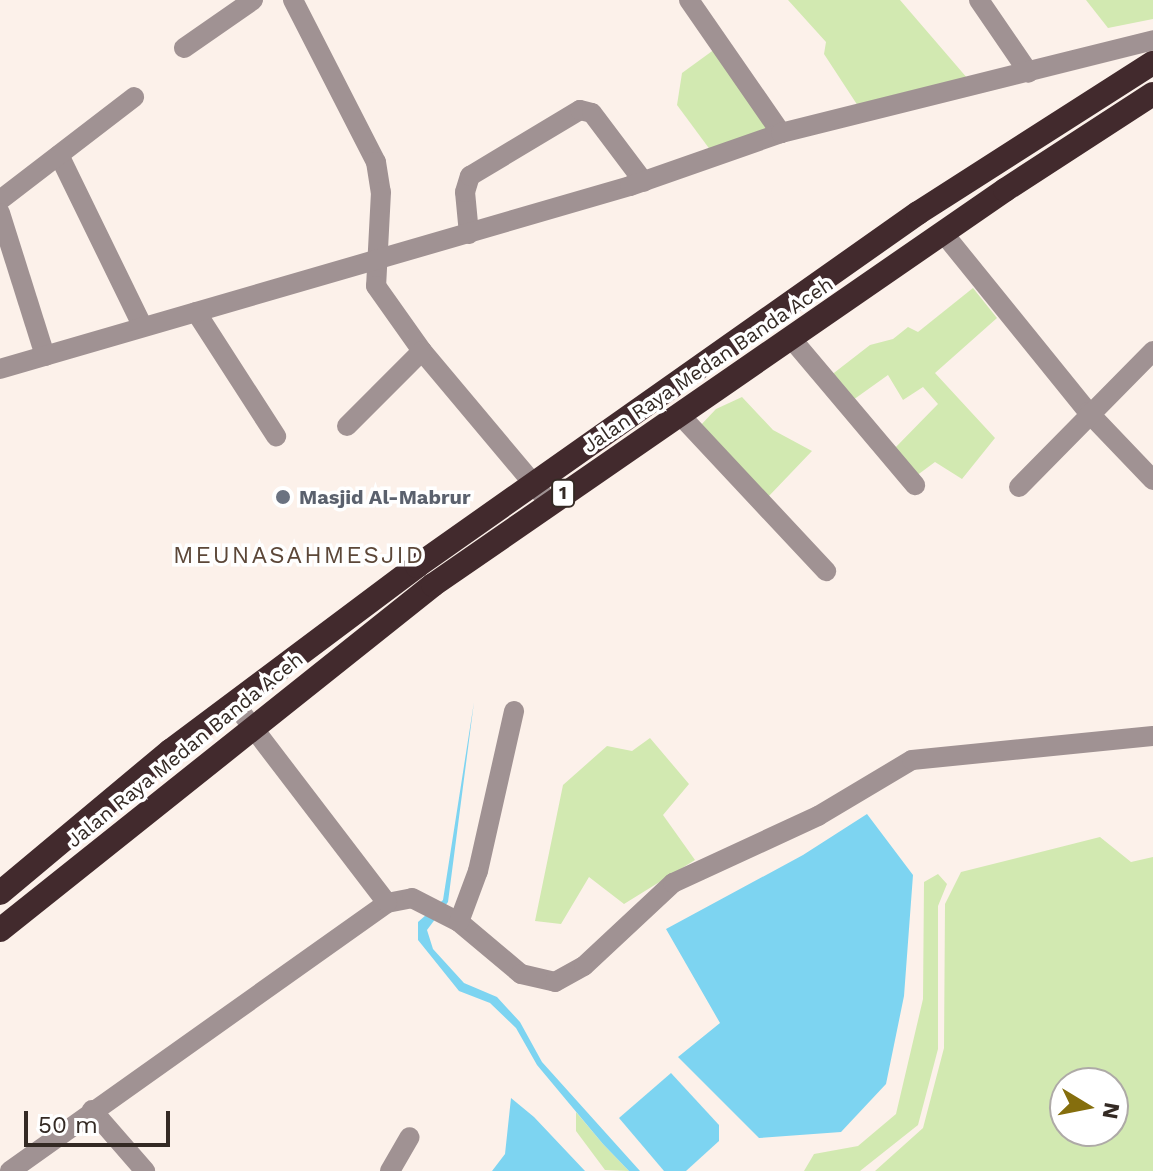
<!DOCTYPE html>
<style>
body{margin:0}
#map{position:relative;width:1153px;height:1171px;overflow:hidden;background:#fcf1ea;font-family:"Work Sans",sans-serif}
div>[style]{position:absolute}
.green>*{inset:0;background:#d2e9b1}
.water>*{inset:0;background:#7dd4f1}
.minor>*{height:20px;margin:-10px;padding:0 10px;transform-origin:10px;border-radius:10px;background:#a09293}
.highway>*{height:24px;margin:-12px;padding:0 12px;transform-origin:12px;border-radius:12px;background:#422a2d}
.dots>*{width:22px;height:22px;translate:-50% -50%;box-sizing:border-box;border:4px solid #fff;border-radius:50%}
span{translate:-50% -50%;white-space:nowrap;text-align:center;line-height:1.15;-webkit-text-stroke:7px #fff;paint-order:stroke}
.shield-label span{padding:2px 6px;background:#fff;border:2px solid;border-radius:6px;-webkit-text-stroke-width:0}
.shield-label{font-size:18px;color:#342a24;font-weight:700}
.street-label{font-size:20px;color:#342a24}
.worship-label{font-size:20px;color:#5b616d;font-weight:700}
.left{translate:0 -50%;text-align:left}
.quarter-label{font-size:24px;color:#5c4738;letter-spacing:2px}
.north{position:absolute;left:1049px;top:1067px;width:80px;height:80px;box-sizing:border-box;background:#fff;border:2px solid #aeaaa7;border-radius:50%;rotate:100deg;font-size:22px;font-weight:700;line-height:32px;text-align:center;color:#342a24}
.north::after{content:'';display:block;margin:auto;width:28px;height:36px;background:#856e0d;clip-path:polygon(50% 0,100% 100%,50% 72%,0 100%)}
.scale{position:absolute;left:24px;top:1111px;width:146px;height:36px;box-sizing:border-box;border:4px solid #342a24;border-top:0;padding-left:10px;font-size:24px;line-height:28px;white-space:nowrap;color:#342a24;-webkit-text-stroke:6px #fff;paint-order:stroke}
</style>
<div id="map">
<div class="green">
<i style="clip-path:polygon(788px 0,900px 0,968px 79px,858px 106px,824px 54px,826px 42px)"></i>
<i style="clip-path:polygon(1086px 0,1153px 0,1153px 19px,1108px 28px)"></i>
<i style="clip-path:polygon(715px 49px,770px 128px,711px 151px,677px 105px,682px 73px)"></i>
<i style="clip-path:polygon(973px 288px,997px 318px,935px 373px,995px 438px,962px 479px,935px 462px,916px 476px,892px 451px,938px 404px,923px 387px,903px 400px,888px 375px,853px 400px,830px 376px,870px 345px,893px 339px,908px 327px,918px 332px)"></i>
<i style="clip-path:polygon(742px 397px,773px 430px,812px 451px,768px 497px,699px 427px,716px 409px)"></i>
<i style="clip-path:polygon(650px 738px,689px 784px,663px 815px,695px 860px,624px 904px,589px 877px,561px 924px,535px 921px,563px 785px,607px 746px,632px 751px)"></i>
<i style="clip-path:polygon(evenodd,1100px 837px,1131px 862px,1153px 857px,1153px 1171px,875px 1171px,923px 1128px,944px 1048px,945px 904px,961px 872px,1100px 837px,1065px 1083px,1113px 1083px,1113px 1131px,1065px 1131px,1065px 1083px)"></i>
<i style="clip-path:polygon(938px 874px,947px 884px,938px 906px,938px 1049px,918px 1125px,860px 1171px,804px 1171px,814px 1154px,858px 1146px,896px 1114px,923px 999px,924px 882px)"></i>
<i style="clip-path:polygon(576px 1112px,603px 1144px,629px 1171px,605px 1170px,576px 1131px)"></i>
</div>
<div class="water">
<i style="clip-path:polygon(474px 702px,448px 902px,427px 930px,433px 949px,464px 983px,497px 997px,520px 1022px,542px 1062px,640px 1171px,629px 1171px,603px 1144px,537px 1065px,516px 1028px,490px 1003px,459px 991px,418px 940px,418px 922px,443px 900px)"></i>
<i style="clip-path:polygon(867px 814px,913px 875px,904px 996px,886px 1084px,841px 1132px,759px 1138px,678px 1057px,720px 1023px,666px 929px,803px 855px)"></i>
<i style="clip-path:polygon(671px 1073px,719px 1125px,719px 1141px,686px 1171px,664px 1171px,619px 1118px)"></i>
<i style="clip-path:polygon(511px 1098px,534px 1117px,585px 1171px,492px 1171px,505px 1154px)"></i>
</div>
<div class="minor">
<i style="left:293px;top:0;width:182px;rotate:62.9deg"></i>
<i style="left:376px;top:162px;width:30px;rotate:81deg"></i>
<i style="left:381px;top:192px;width:94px;rotate:93deg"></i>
<i style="left:376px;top:286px;width:80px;rotate:54.7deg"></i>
<i style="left:422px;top:351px;width:188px;rotate:50deg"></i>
<i style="left:689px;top:0;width:162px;rotate:55.3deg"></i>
<i style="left:979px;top:0;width:88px;rotate:55.6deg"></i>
<i style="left:184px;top:48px;width:84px;rotate:-34.8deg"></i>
<i style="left:59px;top:155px;width:191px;rotate:64deg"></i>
<i style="left:0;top:200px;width:169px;rotate:-37.5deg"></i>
<i style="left:0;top:213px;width:150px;rotate:72.5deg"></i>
<i style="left:469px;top:234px;width:42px;rotate:-95.4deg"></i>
<i style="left:465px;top:192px;width:17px;rotate:-73deg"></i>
<i style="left:470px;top:176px;width:128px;rotate:-31deg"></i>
<i style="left:580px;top:110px;width:12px;rotate:14deg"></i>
<i style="left:592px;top:113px;width:86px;rotate:53deg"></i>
<i style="left:944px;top:234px;width:229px;rotate:51deg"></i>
<i style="left:1088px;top:412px;width:94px;rotate:46.3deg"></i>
<i style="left:196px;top:312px;width:148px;rotate:57.2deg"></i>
<i style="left:790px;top:337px;width:194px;rotate:49.8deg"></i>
<i style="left:0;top:369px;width:656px;rotate:-16.2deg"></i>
<i style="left:630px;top:186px;width:160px;rotate:-19.3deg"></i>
<i style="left:781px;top:133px;width:383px;rotate:-14deg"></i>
<i style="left:680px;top:415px;width:214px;rotate:46.9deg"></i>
<i style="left:347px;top:426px;width:106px;rotate:-45deg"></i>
<i style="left:1019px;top:487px;width:191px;rotate:-45.4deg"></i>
<i style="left:387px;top:903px;width:25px;rotate:-11deg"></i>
<i style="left:412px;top:898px;width:53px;rotate:27.1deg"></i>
<i style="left:459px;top:922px;width:81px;rotate:40deg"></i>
<i style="left:521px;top:974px;width:35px;rotate:13deg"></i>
<i style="left:555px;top:982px;width:33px;rotate:-29deg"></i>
<i style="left:584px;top:966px;width:122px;rotate:-43deg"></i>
<i style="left:673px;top:883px;width:160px;rotate:-24.8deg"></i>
<i style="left:818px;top:816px;width:109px;rotate:-30.8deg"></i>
<i style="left:912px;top:760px;width:242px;rotate:-5.7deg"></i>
<i style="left:459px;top:922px;width:54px;rotate:-69.6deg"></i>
<i style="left:478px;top:871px;width:164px;rotate:-77.3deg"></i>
<i style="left:92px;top:1110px;width:81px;rotate:49deg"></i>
<i style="left:10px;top:1171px;width:463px;rotate:-35.4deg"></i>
<i style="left:387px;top:903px;width:252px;rotate:-127.4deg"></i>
<i style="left:390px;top:1171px;width:39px;rotate:-60deg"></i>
</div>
<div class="highway">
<i style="left:0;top:893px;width:222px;rotate:-39.9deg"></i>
<i style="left:170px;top:751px;width:309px;rotate:-36.8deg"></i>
<i style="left:417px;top:566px;width:613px;rotate:-35.17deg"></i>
<i style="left:918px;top:213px;width:279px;rotate:-32.6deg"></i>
<i style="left:0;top:930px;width:554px;rotate:-38.55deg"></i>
<i style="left:433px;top:585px;width:695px;rotate:-34.63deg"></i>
<i style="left:1005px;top:190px;width:176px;rotate:-33deg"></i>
</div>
<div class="dots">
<i style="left:283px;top:497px;background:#6b7280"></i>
</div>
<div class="shield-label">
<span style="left:563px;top:493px">1</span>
</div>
<div class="street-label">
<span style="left:708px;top:365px;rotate:-34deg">Jalan Raya Medan Banda Aceh</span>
<span style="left:185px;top:750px;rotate:-39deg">Jalan Raya Medan Banda Aceh</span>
</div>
<div class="worship-label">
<span class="left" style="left:299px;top:497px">Masjid Al-Mabrur</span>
</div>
<div class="quarter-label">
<span style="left:299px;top:556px">MEUNASAHMESJID</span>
</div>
<div class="north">N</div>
<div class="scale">50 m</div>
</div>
